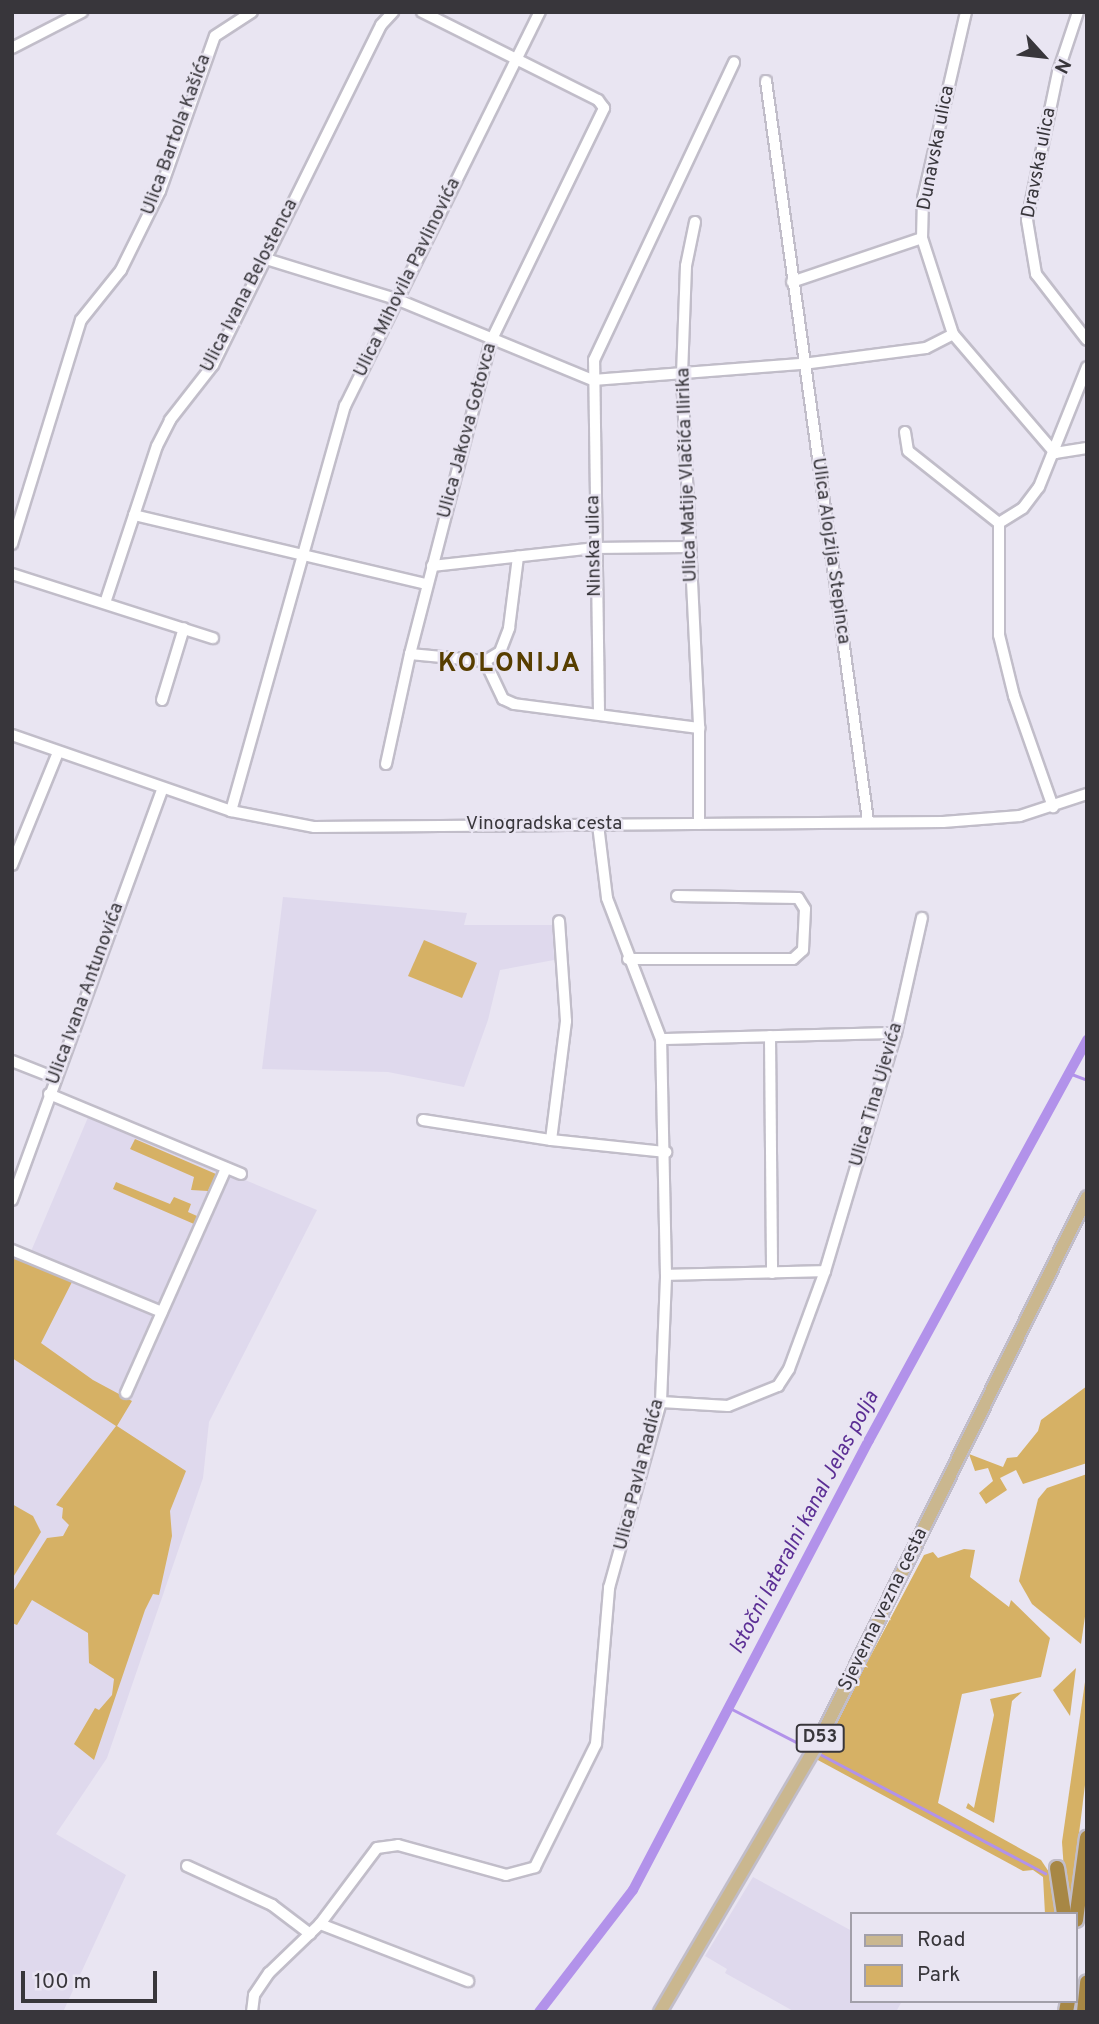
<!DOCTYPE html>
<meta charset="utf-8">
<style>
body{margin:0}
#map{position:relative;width:1099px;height:2024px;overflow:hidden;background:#e9e5f2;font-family:Overpass,sans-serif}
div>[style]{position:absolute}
.built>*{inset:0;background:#dfd9ed}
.green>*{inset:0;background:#d6b165}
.stream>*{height:2.5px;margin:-1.25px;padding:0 1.25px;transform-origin:1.25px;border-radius:1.25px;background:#b292ea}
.canal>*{height:10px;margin:-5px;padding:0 5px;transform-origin:5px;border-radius:5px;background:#b292ea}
.roads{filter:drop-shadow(2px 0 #c1bdc9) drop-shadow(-2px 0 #c1bdc9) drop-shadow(0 2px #c1bdc9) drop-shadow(0 -2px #c1bdc9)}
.minor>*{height:10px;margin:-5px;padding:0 5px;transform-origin:5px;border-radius:5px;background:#fff}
.major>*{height:12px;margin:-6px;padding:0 6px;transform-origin:6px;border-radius:6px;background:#cab78f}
.highway>*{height:14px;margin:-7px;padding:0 7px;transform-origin:7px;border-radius:7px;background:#a78745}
span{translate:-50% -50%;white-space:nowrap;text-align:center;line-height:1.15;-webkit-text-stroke:5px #e9e5f2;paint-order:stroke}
.shield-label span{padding:2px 5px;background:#e9e5f2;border:2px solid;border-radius:5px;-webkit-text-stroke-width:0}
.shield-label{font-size:18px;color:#38363b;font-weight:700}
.street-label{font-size:19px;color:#38363b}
.water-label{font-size:21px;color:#5c2f95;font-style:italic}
.district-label{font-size:26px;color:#573e00;font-weight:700;letter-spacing:2px}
.frame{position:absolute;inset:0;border:14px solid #38363b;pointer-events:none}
.legend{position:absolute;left:850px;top:1912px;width:228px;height:91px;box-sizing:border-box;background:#e9e5f2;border:2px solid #a29fa9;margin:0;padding:9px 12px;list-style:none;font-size:21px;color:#38363b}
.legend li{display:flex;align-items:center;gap:14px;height:35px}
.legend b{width:35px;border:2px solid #a29fa9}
.north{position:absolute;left:1008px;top:21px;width:70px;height:70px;-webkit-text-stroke:5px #e9e5f2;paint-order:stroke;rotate:117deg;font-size:19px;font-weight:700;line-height:28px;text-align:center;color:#38363b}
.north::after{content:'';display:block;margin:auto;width:24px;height:32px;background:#38363b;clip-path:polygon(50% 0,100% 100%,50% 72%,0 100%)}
.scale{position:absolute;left:21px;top:1971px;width:136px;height:32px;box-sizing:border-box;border:4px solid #38363b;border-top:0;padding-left:9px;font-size:21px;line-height:24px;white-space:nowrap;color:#38363b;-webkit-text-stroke:5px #e9e5f2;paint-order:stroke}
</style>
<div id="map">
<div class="built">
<i style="clip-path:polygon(283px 897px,467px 913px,464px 925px,553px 925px,554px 960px,500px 970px,488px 1020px,464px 1087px,388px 1072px,262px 1069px)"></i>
<i style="clip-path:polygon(89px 1115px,317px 1210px,209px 1422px,203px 1478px,107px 1758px,56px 1834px,126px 1875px,63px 2012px,12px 2012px,12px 1296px)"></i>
<i style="clip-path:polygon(753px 1877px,852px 1931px,852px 2001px,902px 2001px,896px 2012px,795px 2012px,725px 1973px,727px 1969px,705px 1956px)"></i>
</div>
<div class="green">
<i style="clip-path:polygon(424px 940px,477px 963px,462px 998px,408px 976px)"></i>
<i style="clip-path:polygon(135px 1139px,216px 1174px,208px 1191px,191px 1190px,194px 1177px,130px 1149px)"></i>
<i style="clip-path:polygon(116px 1182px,170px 1204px,174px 1197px,191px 1204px,188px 1212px,197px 1216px,194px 1224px,113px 1189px)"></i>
<i style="clip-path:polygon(12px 1257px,72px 1282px,41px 1343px,93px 1380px,132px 1401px,117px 1426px,186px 1471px,170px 1511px,172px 1536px,159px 1595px,153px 1594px,145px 1610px,94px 1760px,74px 1744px,95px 1708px,99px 1710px,112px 1695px,114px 1679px,89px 1663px,88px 1633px,32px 1600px,17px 1625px,12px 1623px,12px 1593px,47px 1538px,63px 1536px,69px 1525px,62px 1518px,63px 1508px,56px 1505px,116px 1426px,12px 1358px)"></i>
<i style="clip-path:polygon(1087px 1386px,1087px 1463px,1023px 1484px,1016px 1470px,1000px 1478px,1007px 1490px,986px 1504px,979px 1493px,993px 1481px,988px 1468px,975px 1471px,969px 1454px,1003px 1467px,1007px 1458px,1017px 1457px,1038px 1431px,1041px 1420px)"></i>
<i style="clip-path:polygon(1087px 1474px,1087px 1603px,1081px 1644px,1032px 1604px,1019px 1581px,1038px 1499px,1047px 1488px)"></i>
<i style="clip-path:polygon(12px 1504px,33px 1516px,41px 1532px,12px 1579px)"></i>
<i style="clip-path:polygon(964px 1549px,975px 1550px,970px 1577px,1009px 1607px,1011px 1600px,1050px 1638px,1041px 1677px,962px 1694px,938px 1803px,1041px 1860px,1053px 1878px,1059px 1914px,1045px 1914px,1043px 1877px,1033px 1870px,1023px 1871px,816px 1759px,924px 1555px,933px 1552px,938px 1558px)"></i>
<i style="clip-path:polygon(1076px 1668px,1070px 1716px,1053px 1690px)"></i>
<i style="clip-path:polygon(1087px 1668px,1087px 1769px,1071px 1898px,1066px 1899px,1062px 1842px)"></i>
<i style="clip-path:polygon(1022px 1692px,1012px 1701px,994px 1823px,966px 1808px,968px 1803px,974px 1808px,994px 1715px,990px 1699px)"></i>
</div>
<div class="stream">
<i style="left:1069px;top:1073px;width:19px;rotate:21deg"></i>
<i style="left:732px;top:1709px;width:83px;rotate:27.2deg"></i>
<i style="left:820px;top:1754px;width:255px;rotate:27.9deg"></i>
</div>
<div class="canal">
<i style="left:539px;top:2012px;width:154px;rotate:-52.4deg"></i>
<i style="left:633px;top:1890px;width:508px;rotate:-62.33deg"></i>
<i style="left:869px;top:1440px;width:456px;rotate:-61.4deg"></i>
</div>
<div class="roads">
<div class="minor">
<i style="left:966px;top:12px;width:191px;rotate:103deg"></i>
<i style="left:923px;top:198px;width:40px;rotate:91.4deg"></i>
<i style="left:922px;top:238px;width:101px;rotate:72.1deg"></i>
<i style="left:953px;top:334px;width:157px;rotate:49.4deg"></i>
<i style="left:1055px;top:453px;width:32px;rotate:-9deg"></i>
<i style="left:1078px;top:12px;width:63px;rotate:108.4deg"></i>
<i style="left:1058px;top:72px;width:151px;rotate:101.8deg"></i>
<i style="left:1027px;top:220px;width:55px;rotate:80.5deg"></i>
<i style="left:1036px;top:274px;width:83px;rotate:52.3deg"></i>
<i style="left:12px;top:48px;width:79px;rotate:-27.2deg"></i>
<i style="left:766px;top:81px;width:747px;rotate:82.15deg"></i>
<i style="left:695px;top:222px;width:45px;rotate:101.6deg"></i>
<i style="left:686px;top:266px;width:111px;rotate:92.1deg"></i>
<i style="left:682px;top:377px;width:351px;rotate:87.2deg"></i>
<i style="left:699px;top:728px;width:96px;rotate:90deg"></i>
<i style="left:266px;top:259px;width:136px;rotate:17.1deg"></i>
<i style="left:396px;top:299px;width:213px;rotate:22.4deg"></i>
<i style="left:593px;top:380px;width:211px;rotate:-4.4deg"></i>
<i style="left:803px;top:364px;width:124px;rotate:-7.4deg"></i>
<i style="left:926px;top:348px;width:30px;rotate:-27deg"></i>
<i style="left:792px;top:282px;width:137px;rotate:-18.7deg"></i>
<i style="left:905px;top:432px;width:19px;rotate:81deg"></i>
<i style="left:908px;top:451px;width:116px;rotate:38.4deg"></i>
<i style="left:999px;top:523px;width:112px;rotate:90deg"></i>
<i style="left:999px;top:635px;width:63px;rotate:76.2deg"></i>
<i style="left:1014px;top:696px;width:118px;rotate:70.6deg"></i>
<i style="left:134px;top:515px;width:301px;rotate:13.3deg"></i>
<i style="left:999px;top:523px;width:28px;rotate:-32deg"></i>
<i style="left:1023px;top:508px;width:26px;rotate:-53deg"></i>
<i style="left:1039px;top:487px;width:129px;rotate:-68.2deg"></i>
<i style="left:12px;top:544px;width:234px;rotate:-72.9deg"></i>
<i style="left:81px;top:320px;width:64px;rotate:-51.3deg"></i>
<i style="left:121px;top:270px;width:88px;rotate:-63.7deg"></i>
<i style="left:160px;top:191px;width:164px;rotate:-70.5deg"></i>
<i style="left:215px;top:36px;width:44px;rotate:-33deg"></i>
<i style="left:432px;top:566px;width:163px;rotate:-6.3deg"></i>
<i style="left:594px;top:548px;width:96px;rotate:-0.6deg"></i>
<i style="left:12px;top:574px;width:211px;rotate:17.7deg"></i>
<i style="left:105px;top:603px;width:165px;rotate:-71.7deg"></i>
<i style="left:157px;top:446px;width:29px;rotate:-63deg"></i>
<i style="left:170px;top:420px;width:70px;rotate:-52deg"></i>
<i style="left:213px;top:365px;width:379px;rotate:-63.7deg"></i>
<i style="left:381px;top:25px;width:18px;rotate:-47deg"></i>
<i style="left:410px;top:654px;width:75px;rotate:5.3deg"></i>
<i style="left:485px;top:661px;width:17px;rotate:-31deg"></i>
<i style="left:500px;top:652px;width:26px;rotate:-69deg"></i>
<i style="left:509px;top:628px;width:72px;rotate:-82.8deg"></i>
<i style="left:485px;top:661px;width:42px;rotate:64.7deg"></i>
<i style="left:503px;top:699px;width:12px;rotate:24deg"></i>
<i style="left:514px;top:704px;width:187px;rotate:7.4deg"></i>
<i style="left:162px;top:700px;width:75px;rotate:-73deg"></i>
<i style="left:599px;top:712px;width:352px;rotate:-90.8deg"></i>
<i style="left:594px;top:360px;width:329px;rotate:-64.8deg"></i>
<i style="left:12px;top:735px;width:232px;rotate:19.1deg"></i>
<i style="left:231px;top:811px;width:85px;rotate:10.9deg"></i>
<i style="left:314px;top:827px;width:629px;rotate:-0.46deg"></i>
<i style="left:943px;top:822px;width:77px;rotate:-4.5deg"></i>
<i style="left:1020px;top:816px;width:71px;rotate:-18.2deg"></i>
<i style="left:386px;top:764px;width:113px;rotate:-77.7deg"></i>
<i style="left:410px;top:654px;width:323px;rotate:-75.5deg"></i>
<i style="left:491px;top:341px;width:259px;rotate:-64.1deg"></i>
<i style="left:604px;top:108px;width:10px;rotate:-127deg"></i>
<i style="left:598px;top:100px;width:197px;rotate:-153.4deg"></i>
<i style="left:231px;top:811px;width:421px;rotate:-74.3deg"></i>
<i style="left:345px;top:406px;width:440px;rotate:-63.7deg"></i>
<i style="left:12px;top:865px;width:122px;rotate:-67.8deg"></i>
<i style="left:628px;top:959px;width:165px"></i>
<i style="left:793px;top:959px;width:13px;rotate:-42deg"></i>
<i style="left:803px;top:950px;width:41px;rotate:-87.2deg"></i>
<i style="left:805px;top:909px;width:13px;rotate:-122deg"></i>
<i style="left:798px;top:898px;width:121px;rotate:-179.1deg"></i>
<i style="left:770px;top:1036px;width:237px;rotate:89.5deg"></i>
<i style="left:661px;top:1039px;width:235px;rotate:-1.5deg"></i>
<i style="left:12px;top:1061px;width:46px;rotate:21.6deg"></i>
<i style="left:49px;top:1094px;width:208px;rotate:22.6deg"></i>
<i style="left:423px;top:1120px;width:130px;rotate:8.9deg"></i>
<i style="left:551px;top:1140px;width:116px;rotate:6deg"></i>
<i style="left:551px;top:1140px;width:120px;rotate:-82.8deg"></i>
<i style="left:566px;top:1021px;width:100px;rotate:-94deg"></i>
<i style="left:12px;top:1200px;width:438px;rotate:-69.9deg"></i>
<i style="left:12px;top:1250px;width:162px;rotate:22.5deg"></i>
<i style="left:666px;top:1275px;width:159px;rotate:-1.4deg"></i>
<i style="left:126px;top:1393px;width:246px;rotate:-66deg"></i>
<i style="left:661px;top:1402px;width:67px;rotate:3.4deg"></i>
<i style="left:728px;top:1406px;width:54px;rotate:-21.8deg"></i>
<i style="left:778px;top:1386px;width:20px;rotate:-57deg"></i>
<i style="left:789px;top:1369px;width:104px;rotate:-69.8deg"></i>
<i style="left:825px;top:1271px;width:248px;rotate:-73.4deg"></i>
<i style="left:896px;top:1033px;width:118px;rotate:-77.3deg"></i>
<i style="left:187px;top:1866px;width:94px;rotate:24.6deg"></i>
<i style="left:272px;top:1905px;width:48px;rotate:37.3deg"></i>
<i style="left:320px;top:1924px;width:159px;rotate:21.1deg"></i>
<i style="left:252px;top:2012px;width:17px;rotate:-83deg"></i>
<i style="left:254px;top:1995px;width:27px;rotate:-56deg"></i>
<i style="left:269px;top:1973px;width:71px;rotate:-43.9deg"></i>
<i style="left:320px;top:1924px;width:95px;rotate:-53.1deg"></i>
<i style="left:377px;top:1848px;width:21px;rotate:-8deg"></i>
<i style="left:398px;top:1845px;width:112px;rotate:15.5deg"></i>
<i style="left:506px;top:1875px;width:30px;rotate:-15deg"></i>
<i style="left:535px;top:1867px;width:137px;rotate:-63.6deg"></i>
<i style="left:596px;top:1744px;width:157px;rotate:-85.2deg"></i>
<i style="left:609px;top:1588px;width:193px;rotate:-74.4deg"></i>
<i style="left:661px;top:1402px;width:127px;rotate:-87.7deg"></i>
<i style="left:666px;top:1275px;width:236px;rotate:-91.2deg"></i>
<i style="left:661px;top:1039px;width:151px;rotate:-111deg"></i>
<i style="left:607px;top:898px;width:74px;rotate:-97deg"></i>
</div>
<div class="major">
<i style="left:660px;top:2012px;width:316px;rotate:-59.6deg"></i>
<i style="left:820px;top:1739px;width:604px;rotate:-63.77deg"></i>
</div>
<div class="highway">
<i style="left:1057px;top:1868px;width:47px;rotate:81.3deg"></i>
<i style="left:1076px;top:1920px;width:83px;rotate:-82.4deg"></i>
<i style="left:1066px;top:2012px;width:11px;rotate:-80deg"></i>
<i style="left:1084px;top:2012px;width:30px;rotate:-84deg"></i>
</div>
</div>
<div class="shield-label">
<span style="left:820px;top:1738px">D53</span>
</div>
<div class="street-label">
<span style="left:177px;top:135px;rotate:-70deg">Ulica Bartola Kašića</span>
<span style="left:937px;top:148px;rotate:-79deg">Dunavska ulica</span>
<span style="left:1040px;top:163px;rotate:-79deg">Dravska ulica</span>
<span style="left:408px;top:278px;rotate:-64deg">Ulica Mihovila Pavlinovića</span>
<span style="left:250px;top:286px;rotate:-63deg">Ulica Ivana Belostenca</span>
<span style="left:468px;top:431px;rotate:-75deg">Ulica Jakova Gotovca</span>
<span style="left:688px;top:475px;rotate:-92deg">Ulica Matije Vlačića Ilirika</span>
<span style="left:595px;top:546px;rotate:-91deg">Ninska ulica</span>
<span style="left:830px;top:551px;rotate:82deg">Ulica Alojzija Stepinca</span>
<span style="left:544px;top:825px">Vinogradska cesta</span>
<span style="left:86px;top:994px;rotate:-70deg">Ulica Ivana Antunovića</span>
<span style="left:877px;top:1095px;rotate:-74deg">Ulica Tina Ujevića</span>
<span style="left:640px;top:1475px;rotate:-76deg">Ulica Pavla Radića</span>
<span style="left:884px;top:1610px;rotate:-64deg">Sjeverna vezna cesta</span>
</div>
<div class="water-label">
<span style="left:805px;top:1523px;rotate:-62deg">Istočni lateralni kanal Jelas polja</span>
</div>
<div class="district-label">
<span style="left:510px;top:665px">KOLONIJA</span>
</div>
<div class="frame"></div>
<ul class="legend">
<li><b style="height:9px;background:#cab78f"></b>Road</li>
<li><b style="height:19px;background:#d6b165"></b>Park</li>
</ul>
<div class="north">N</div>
<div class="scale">100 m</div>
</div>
